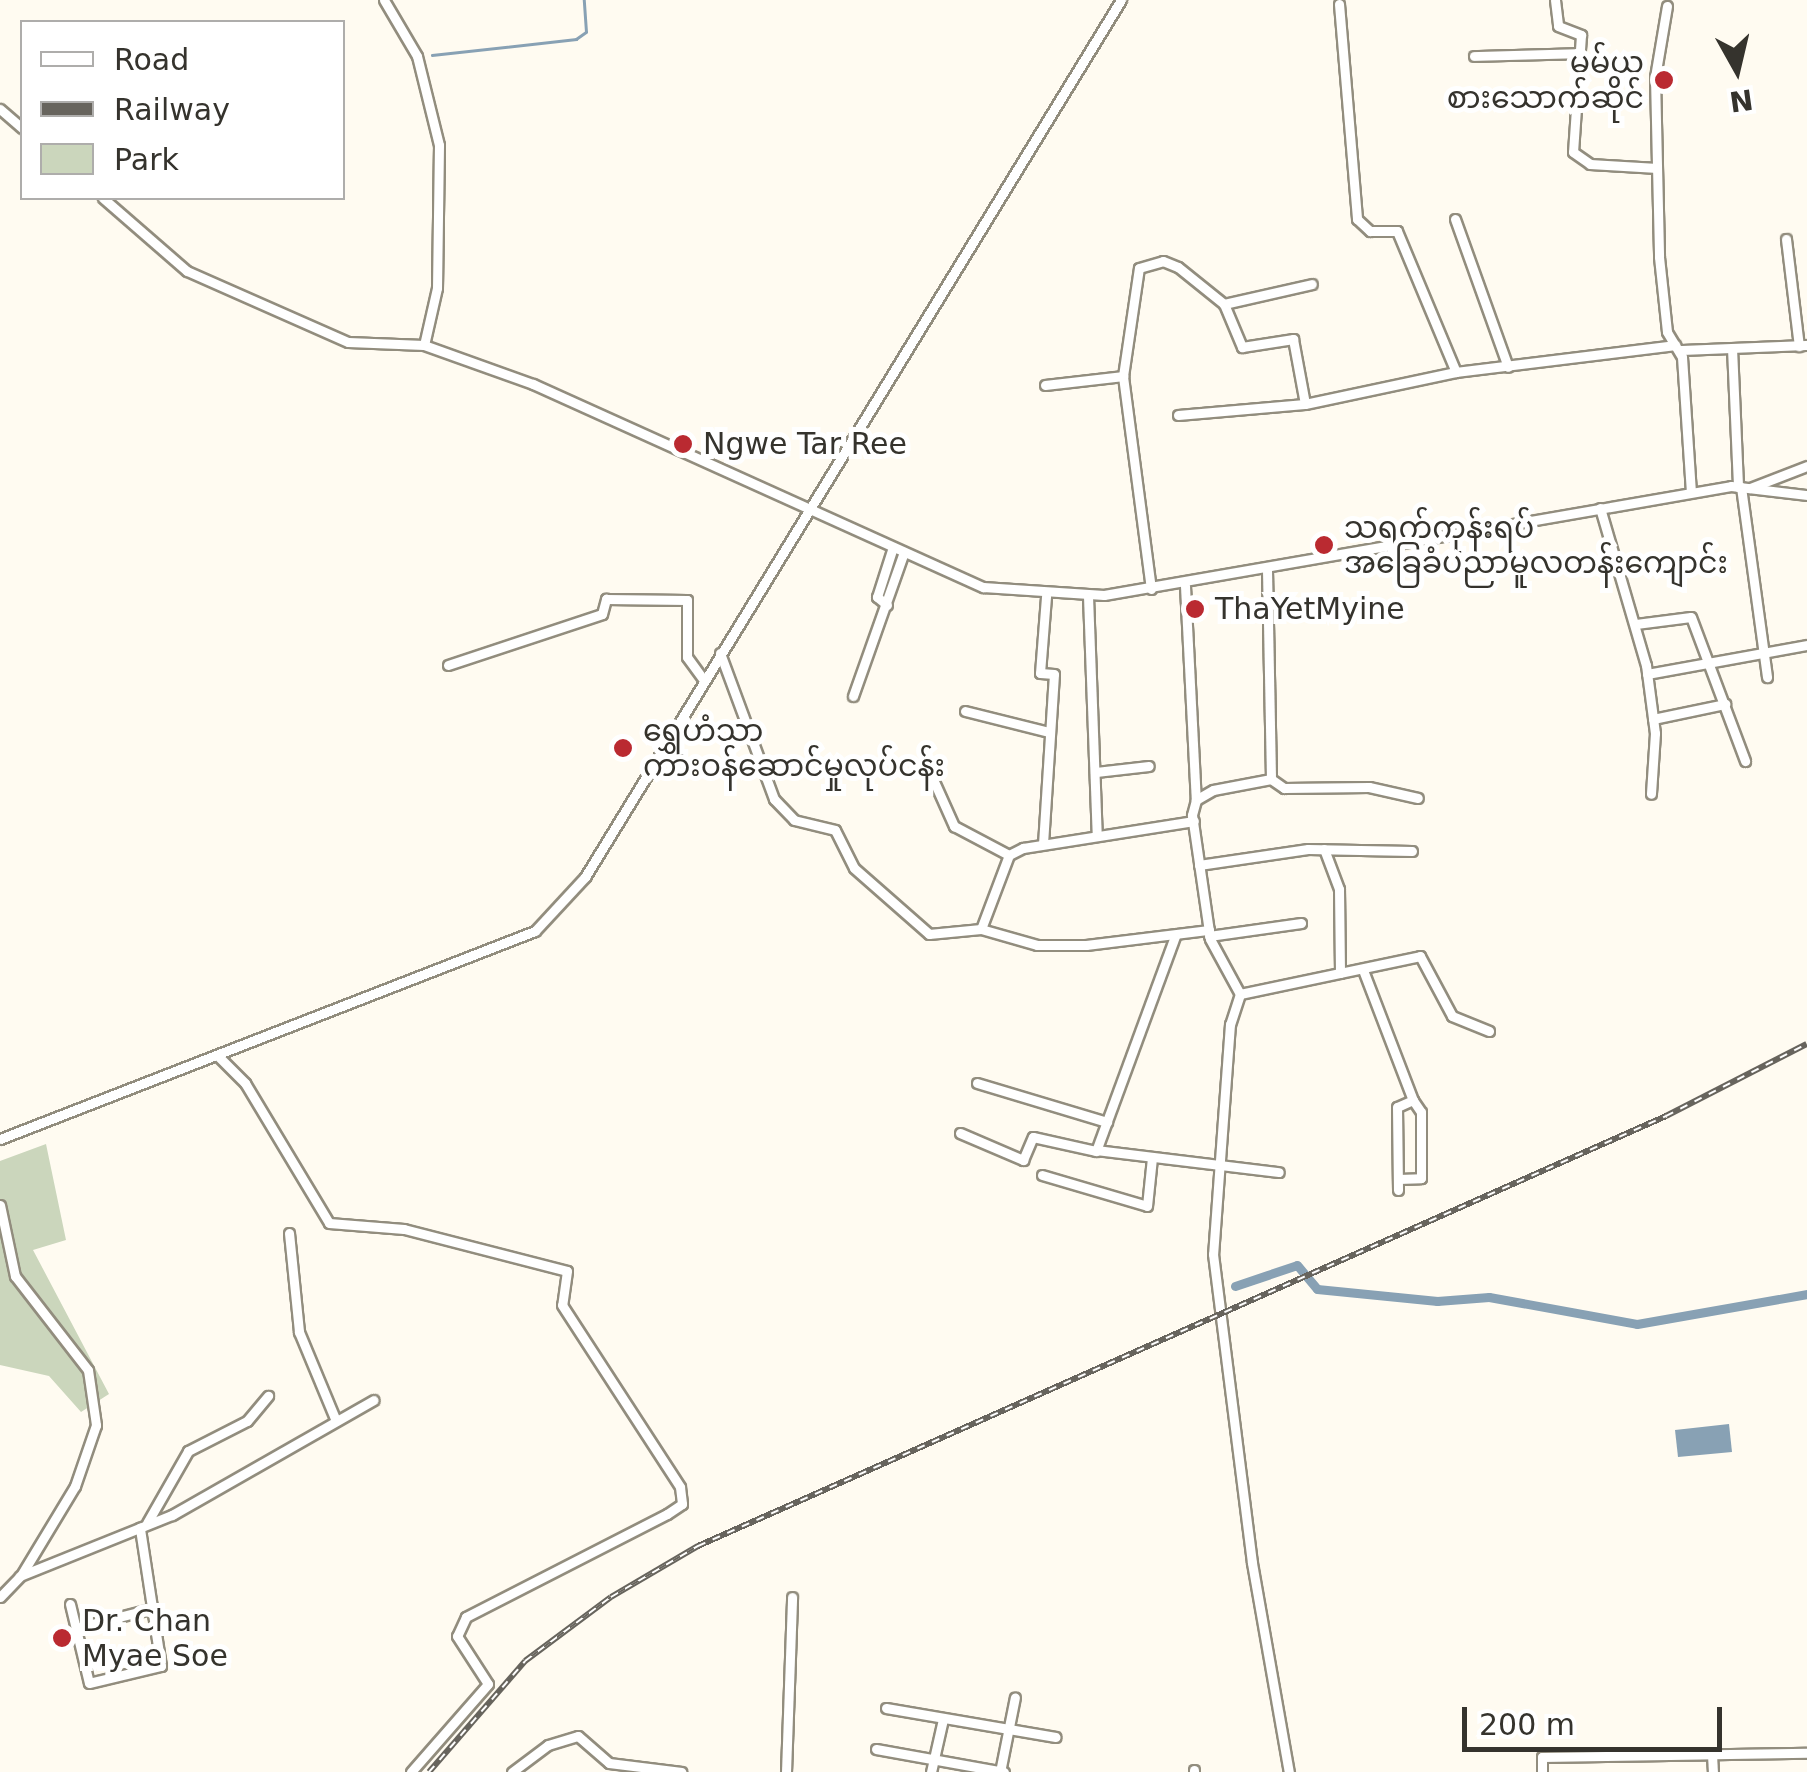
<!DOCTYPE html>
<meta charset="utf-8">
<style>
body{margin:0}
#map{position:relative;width:1807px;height:1772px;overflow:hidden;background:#fffbf1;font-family:"DejaVu Sans","Noto Sans Myanmar",sans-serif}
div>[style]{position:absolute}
.green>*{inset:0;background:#cbd6bc}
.water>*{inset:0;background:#88a1b4}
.stream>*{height:2.5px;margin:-1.25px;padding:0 1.25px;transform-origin:1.25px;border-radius:1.25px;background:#88a1b4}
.canal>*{height:9px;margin:-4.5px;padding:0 4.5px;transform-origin:4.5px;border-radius:4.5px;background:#88a1b4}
.roads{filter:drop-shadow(2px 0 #928d7e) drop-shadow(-2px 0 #928d7e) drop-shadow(0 2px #928d7e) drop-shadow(0 -2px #928d7e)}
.minor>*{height:9px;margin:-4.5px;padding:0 4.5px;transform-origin:4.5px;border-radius:4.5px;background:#fff}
.rail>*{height:6px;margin-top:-3px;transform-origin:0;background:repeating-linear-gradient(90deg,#fff 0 8px,#67645d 0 16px);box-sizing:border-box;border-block:2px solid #67645d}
.dots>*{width:28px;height:28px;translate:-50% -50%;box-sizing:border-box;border:5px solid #fff;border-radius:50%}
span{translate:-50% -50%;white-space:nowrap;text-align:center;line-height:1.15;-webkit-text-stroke:10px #fff;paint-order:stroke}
.poi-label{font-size:30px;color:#35332d}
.right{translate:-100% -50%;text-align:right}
.left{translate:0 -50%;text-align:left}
.legend{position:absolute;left:20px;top:20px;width:325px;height:180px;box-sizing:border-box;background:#fff;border:2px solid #aeadab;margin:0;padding:12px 18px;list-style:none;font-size:30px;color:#35332d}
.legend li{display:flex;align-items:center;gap:20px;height:50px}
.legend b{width:50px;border:2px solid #aeadab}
.north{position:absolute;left:1687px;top:20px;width:100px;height:100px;-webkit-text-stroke:8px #fff;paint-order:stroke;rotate:172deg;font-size:28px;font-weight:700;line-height:40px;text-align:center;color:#35332d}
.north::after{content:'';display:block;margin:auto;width:35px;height:45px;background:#35332d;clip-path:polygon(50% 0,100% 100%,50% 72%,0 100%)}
.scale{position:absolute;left:1462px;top:1707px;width:260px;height:45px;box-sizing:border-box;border:5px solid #35332d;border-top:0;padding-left:12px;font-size:30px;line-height:35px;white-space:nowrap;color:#35332d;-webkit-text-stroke:8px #fff;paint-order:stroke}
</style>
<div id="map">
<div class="green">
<i style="clip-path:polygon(46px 1144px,66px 1240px,33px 1250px,109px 1394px,81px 1412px,49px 1376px,0 1365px,0 1161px)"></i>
</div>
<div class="water">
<i style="clip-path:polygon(1729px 1424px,1732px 1452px,1678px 1457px,1675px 1430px)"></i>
</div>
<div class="stream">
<i style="left:432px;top:55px;width:145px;rotate:-6.3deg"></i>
<i style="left:576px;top:39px;width:12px;rotate:-35deg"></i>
<i style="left:586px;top:32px;width:32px;rotate:-94deg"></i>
</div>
<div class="canal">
<i style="left:1235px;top:1286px;width:65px;rotate:-18.7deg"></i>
<i style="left:1297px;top:1265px;width:31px;rotate:50deg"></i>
<i style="left:1317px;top:1289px;width:121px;rotate:5.7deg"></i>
<i style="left:1437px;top:1301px;width:52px;rotate:-4.4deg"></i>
<i style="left:1489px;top:1297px;width:150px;rotate:10.3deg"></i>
<i style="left:1637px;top:1324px;width:173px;rotate:-10deg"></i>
</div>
<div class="roads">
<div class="minor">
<i style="left:384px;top:0;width:65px;rotate:59.5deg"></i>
<i style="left:417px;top:56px;width:92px;rotate:76.1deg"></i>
<i style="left:439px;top:145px;width:143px;rotate:90.8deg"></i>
<i style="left:437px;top:288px;width:58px;rotate:102.8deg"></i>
<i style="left:1555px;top:0;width:26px;rotate:83deg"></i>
<i style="left:1558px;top:26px;width:25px;rotate:21deg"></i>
<i style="left:1581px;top:35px;width:117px;rotate:93.9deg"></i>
<i style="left:1573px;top:152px;width:21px;rotate:35deg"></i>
<i style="left:1590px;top:164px;width:67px;rotate:3.4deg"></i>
<i style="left:1339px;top:4px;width:216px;rotate:85.2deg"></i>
<i style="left:1357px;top:219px;width:18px;rotate:43deg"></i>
<i style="left:1370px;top:231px;width:27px"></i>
<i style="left:1397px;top:231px;width:153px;rotate:67.3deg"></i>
<i style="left:1667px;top:6px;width:72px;rotate:99.6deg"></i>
<i style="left:1655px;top:77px;width:180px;rotate:88.7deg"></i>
<i style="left:1659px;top:257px;width:75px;rotate:83.9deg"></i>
<i style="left:1667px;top:332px;width:29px;rotate:59deg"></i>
<i style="left:1682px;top:357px;width:135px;rotate:86.2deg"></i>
<i style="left:1474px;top:56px;width:106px;rotate:-1.6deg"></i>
<i style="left:0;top:109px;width:29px;rotate:41deg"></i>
<i style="left:103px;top:198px;width:111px;rotate:41deg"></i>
<i style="left:187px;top:271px;width:176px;rotate:23.8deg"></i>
<i style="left:348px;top:342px;width:76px;rotate:2.3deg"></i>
<i style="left:424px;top:345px;width:116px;rotate:19.7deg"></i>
<i style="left:533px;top:384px;width:494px;rotate:24.3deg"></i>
<i style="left:983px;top:587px;width:121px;rotate:3.8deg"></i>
<i style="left:1104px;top:595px;width:636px;rotate:-9.86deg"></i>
<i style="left:1731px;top:486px;width:77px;rotate:6.8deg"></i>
<i style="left:1455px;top:219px;width:157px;rotate:70.3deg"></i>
<i style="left:1786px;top:239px;width:108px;rotate:83.1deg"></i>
<i style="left:1224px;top:304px;width:90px;rotate:-12.8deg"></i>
<i style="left:1732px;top:348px;width:139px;rotate:87.5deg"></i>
<i style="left:1680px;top:350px;width:127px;rotate:-2.3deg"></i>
<i style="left:1045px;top:385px;width:79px;rotate:-6.6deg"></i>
<i style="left:1178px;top:415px;width:127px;rotate:-5deg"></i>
<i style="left:1305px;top:404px;width:154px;rotate:-12deg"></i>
<i style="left:1456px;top:372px;width:221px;rotate:-7deg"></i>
<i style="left:1741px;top:487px;width:192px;rotate:82.2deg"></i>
<i style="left:1750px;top:488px;width:61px;rotate:-21.1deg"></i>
<i style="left:1600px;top:508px;width:164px;rotate:73.7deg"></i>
<i style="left:1646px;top:665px;width:69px;rotate:82.5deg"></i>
<i style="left:1655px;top:733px;width:61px;rotate:93.8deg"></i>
<i style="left:1267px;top:570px;width:209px;rotate:88.9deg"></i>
<i style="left:1271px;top:779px;width:59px;rotate:169.3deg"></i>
<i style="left:1213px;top:790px;width:20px;rotate:150deg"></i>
<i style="left:1196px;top:800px;width:16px;rotate:105deg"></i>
<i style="left:1192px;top:815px;width:125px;rotate:81.7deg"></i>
<i style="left:1210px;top:939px;width:63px;rotate:61.4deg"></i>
<i style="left:1240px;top:994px;width:32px;rotate:108deg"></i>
<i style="left:1230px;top:1024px;width:231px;rotate:94.2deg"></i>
<i style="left:1213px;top:1254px;width:311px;rotate:82.8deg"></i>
<i style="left:1252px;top:1563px;width:212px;rotate:80deg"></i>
<i style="left:1185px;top:586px;width:214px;rotate:87.1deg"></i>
<i style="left:1151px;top:589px;width:215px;rotate:-97.5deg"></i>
<i style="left:1123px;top:376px;width:109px;rotate:-81.6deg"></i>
<i style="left:1139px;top:268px;width:25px;rotate:-16deg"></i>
<i style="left:1163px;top:261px;width:16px;rotate:22deg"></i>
<i style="left:1178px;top:267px;width:59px;rotate:38.8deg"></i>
<i style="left:1224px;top:304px;width:47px;rotate:67.3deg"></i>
<i style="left:1242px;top:347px;width:52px;rotate:-8.9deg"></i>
<i style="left:1293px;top:339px;width:66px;rotate:79.5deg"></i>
<i style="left:1088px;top:596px;width:240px;rotate:87.9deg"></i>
<i style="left:887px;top:605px;width:13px;rotate:-141deg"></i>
<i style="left:877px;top:597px;width:49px;rotate:-72.3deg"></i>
<i style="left:1636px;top:624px;width:55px;rotate:-7.3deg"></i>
<i style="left:1691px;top:617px;width:154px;rotate:69.4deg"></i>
<i style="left:720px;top:653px;width:156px;rotate:69.7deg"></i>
<i style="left:774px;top:799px;width:29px;rotate:46deg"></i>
<i style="left:794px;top:820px;width:42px;rotate:13.7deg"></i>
<i style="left:835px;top:830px;width:42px;rotate:63.4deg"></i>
<i style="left:854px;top:868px;width:100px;rotate:41.3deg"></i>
<i style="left:929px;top:934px;width:52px;rotate:-5.5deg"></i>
<i style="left:981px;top:929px;width:58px;rotate:15.9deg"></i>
<i style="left:1037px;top:945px;width:49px"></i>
<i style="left:1086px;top:945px;width:124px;rotate:-7deg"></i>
<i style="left:448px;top:665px;width:162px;rotate:-18.3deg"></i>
<i style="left:602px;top:614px;width:16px;rotate:-75deg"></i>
<i style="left:606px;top:599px;width:81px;rotate:0.7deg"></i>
<i style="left:687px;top:600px;width:57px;rotate:90deg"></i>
<i style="left:687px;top:657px;width:29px;rotate:54deg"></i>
<i style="left:1647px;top:674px;width:163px;rotate:-10.3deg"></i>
<i style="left:853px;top:696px;width:150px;rotate:-70.5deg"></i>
<i style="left:965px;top:711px;width:87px;rotate:14deg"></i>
<i style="left:1653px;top:719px;width:74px;rotate:-11.8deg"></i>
<i style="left:928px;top:768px;width:64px;rotate:65.9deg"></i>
<i style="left:954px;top:826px;width:62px;rotate:27.8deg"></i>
<i style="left:1096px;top:772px;width:53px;rotate:-6.5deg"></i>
<i style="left:1271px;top:779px;width:16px;rotate:35deg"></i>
<i style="left:1284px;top:788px;width:85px;rotate:-0.7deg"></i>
<i style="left:1369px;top:787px;width:50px;rotate:12.7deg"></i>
<i style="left:1043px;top:844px;width:170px;rotate:-86.3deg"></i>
<i style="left:1054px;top:674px;width:14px;rotate:-176deg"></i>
<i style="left:1040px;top:673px;width:77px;rotate:-85.5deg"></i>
<i style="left:1324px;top:849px;width:43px;rotate:69.4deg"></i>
<i style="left:1339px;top:889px;width:84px;rotate:89.3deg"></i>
<i style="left:1199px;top:865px;width:110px;rotate:-8.4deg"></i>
<i style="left:1308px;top:849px;width:104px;rotate:1.1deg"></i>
<i style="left:981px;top:929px;width:79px;rotate:-69.3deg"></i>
<i style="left:1009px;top:855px;width:16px;rotate:-27deg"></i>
<i style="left:1023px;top:848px;width:173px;rotate:-9deg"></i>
<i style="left:1209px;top:936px;width:93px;rotate:-8deg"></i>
<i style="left:1363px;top:970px;width:139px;rotate:69deg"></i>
<i style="left:1413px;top:1100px;width:17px;rotate:156deg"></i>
<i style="left:1397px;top:1107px;width:83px;rotate:89.3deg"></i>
<i style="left:1240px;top:994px;width:184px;rotate:-11.9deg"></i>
<i style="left:1420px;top:956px;width:68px;rotate:61.9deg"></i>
<i style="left:1452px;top:1016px;width:40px;rotate:22deg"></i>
<i style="left:217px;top:1055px;width:40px;rotate:45deg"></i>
<i style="left:245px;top:1083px;width:163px;rotate:59deg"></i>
<i style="left:329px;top:1223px;width:75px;rotate:4.6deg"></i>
<i style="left:404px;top:1229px;width:168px;rotate:14.4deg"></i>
<i style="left:567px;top:1271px;width:34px;rotate:98deg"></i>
<i style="left:562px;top:1305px;width:217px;rotate:57deg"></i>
<i style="left:680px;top:1487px;width:17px;rotate:83deg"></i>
<i style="left:682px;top:1504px;width:18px;rotate:146deg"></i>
<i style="left:667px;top:1514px;width:226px;rotate:152.9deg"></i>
<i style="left:466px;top:1617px;width:21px;rotate:115deg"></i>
<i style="left:457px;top:1636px;width:57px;rotate:57.1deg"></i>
<i style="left:488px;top:1684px;width:117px;rotate:131.2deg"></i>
<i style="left:977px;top:1083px;width:136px;rotate:16.7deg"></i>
<i style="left:960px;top:1133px;width:69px;rotate:23.2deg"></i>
<i style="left:1023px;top:1160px;width:25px;rotate:-67deg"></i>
<i style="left:1033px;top:1137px;width:65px;rotate:12.5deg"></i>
<i style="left:1096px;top:1151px;width:229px;rotate:-69.8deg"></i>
<i style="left:0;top:1139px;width:574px;rotate:-21.25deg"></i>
<i style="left:535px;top:931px;width:74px;rotate:-47.2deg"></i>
<i style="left:585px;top:877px;width:1028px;rotate:-58.57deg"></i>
<i style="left:1096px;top:1150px;width:184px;rotate:6.9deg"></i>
<i style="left:1042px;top:1175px;width:109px;rotate:16.4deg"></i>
<i style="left:1147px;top:1206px;width:48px;rotate:-84.1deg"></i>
<i style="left:1398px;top:1179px;width:23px;rotate:-2deg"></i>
<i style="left:1421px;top:1178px;width:66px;rotate:-90deg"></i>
<i style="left:1421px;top:1112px;width:14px;rotate:-124deg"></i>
<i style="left:0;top:1205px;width:73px;rotate:78.1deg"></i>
<i style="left:15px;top:1276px;width:119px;rotate:52.2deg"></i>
<i style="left:88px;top:1370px;width:56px;rotate:81.7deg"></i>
<i style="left:96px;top:1425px;width:65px;rotate:109deg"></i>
<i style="left:75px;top:1486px;width:103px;rotate:121.1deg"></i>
<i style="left:289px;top:1233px;width:100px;rotate:84.2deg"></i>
<i style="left:299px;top:1332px;width:96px;rotate:67.4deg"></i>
<i style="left:147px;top:1523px;width:83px;rotate:-60.3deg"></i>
<i style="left:188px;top:1451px;width:66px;rotate:-27deg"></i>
<i style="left:247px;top:1421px;width:33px;rotate:-50deg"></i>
<i style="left:0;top:1597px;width:29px;rotate:-46deg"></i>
<i style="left:20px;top:1576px;width:164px;rotate:-21.9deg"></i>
<i style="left:172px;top:1515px;width:232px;rotate:-29.7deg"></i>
<i style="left:70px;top:1604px;width:81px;rotate:76.5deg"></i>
<i style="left:89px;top:1683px;width:74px;rotate:-13.3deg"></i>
<i style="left:161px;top:1666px;width:140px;rotate:-98.7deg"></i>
<i style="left:76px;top:1628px;width:76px;rotate:-14.4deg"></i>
<i style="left:886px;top:1708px;width:172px;rotate:9.7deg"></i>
<i style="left:876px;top:1749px;width:130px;rotate:10.2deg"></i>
<i style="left:1712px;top:1754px;width:18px;rotate:87deg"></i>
<i style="left:512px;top:1772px;width:45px;rotate:-36.9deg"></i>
<i style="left:548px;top:1745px;width:31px;rotate:-17deg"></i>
<i style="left:578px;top:1736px;width:41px;rotate:41.1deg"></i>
<i style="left:609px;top:1763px;width:73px;rotate:7.1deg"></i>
<i style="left:786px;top:1772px;width:175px;rotate:-88deg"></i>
<i style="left:931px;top:1772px;width:54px;rotate:-77.2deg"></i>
<i style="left:1000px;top:1772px;width:76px;rotate:-78.7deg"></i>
<i style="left:1194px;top:1772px;width:2px;rotate:-90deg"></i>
<i style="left:1542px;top:1772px;width:15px;rotate:-90deg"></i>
<i style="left:1542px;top:1757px;width:265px;rotate:-0.9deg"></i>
</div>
</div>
<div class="rail">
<i style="left:429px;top:1772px;width:147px;rotate:-49.1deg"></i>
<i style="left:525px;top:1661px;width:107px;rotate:-36.7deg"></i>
<i style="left:611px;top:1597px;width:101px;rotate:-30.4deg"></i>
<i style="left:698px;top:1546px;width:1059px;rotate:-23.95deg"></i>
<i style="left:1666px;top:1116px;width:158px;rotate:-27.1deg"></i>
</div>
<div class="dots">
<i style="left:1664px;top:80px;background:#ba2a31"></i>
<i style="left:683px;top:444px;background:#ba2a31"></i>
<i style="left:1324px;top:545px;background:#ba2a31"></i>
<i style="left:1195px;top:609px;background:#ba2a31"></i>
<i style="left:623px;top:748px;background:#ba2a31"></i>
<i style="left:62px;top:1638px;background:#ba2a31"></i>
</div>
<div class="poi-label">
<span class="right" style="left:1644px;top:80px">မွမ်ယ<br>စားသောက်ဆိုင်</span>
<span class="left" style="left:703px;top:444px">Ngwe Tar Ree</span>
<span class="left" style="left:1344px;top:545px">သရက်ကုန်းရပ်<br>အခြေခံပညာမူလတန်းကျောင်း</span>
<span class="left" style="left:1215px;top:609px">ThaYetMyine</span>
<span class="left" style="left:643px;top:748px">ရွှေဟံသာ<br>ကားဝန်ဆောင်မှုလုပ်ငန်း</span>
<span class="left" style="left:82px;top:1638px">Dr. Chan<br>Myae Soe</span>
</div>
<ul class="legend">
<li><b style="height:12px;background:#fff"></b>Road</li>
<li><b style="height:12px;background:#67645d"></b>Railway</li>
<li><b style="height:28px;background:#cbd6bc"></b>Park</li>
</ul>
<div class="north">N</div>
<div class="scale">200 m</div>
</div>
